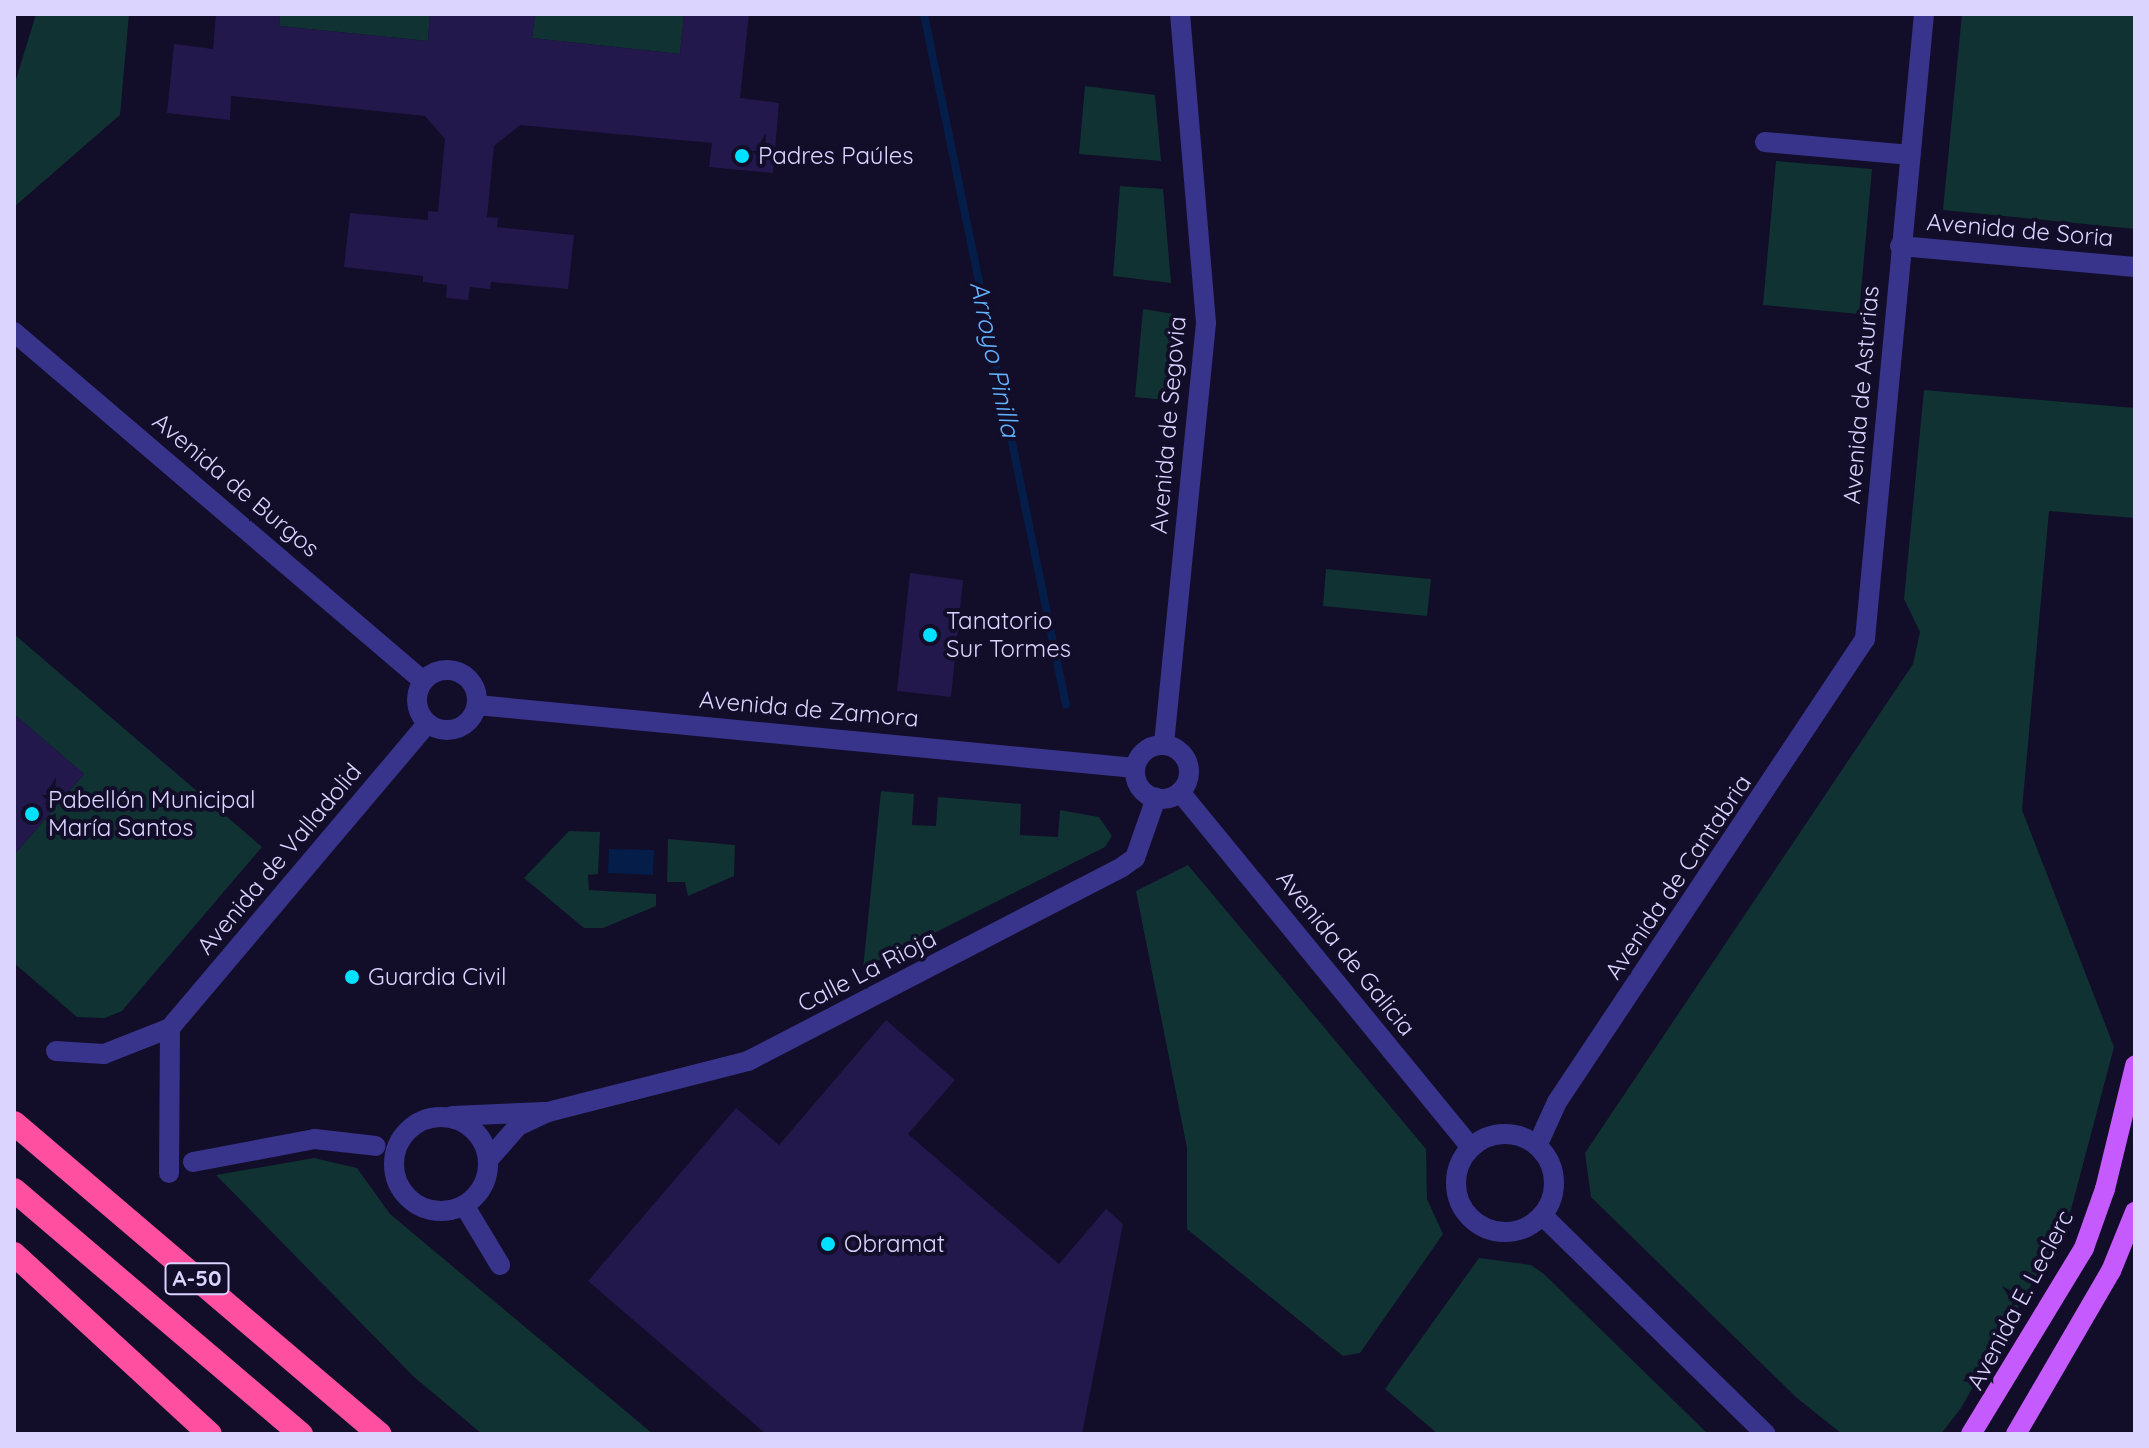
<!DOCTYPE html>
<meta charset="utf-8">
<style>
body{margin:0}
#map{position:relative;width:2149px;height:1448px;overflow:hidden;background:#120d28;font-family:Quicksand,sans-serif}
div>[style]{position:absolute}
.green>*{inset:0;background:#103232}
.water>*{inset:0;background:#051d49}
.stream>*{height:8px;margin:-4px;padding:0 4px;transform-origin:4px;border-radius:4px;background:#051d49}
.building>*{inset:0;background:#23184b}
.minor>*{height:20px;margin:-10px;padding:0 10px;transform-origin:10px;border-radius:10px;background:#39348b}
.minor>.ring{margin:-10px;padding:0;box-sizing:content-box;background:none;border:20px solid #39348b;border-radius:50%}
.major>*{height:20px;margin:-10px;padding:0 10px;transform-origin:10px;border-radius:10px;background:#c55bff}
.highway>*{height:24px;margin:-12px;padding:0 12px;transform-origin:12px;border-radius:12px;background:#ff4fa0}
.dots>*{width:22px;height:22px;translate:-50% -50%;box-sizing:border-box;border:4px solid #120d28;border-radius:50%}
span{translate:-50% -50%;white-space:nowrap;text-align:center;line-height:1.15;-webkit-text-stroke:8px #120d28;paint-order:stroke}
.shield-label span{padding:2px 6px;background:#120d28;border:2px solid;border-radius:6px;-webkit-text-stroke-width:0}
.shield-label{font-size:22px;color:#dad4ff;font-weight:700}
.poi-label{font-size:24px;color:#dad4ff}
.left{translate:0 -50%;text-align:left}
.street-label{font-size:24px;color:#dad4ff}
.water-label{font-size:26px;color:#62b3ff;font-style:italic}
.frame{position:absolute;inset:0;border:16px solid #dad4ff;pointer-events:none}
</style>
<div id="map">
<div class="green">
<i style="clip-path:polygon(36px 14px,129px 14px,120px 115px,14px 207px,14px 86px)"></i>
<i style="clip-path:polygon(280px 14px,430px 14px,428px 41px,279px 26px)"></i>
<i style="clip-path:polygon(535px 14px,684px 14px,680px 54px,532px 38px)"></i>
<i style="clip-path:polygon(1962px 14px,2135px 14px,2135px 229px,1943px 210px)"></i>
<i style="clip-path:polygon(1085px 86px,1155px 95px,1161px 161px,1079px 154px)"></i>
<i style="clip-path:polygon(1776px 161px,1872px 169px,1859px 314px,1763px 305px)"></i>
<i style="clip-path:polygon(1120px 186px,1163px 189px,1171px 283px,1113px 276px)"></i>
<i style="clip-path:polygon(1143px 309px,1174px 314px,1165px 400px,1135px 397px)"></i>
<i style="clip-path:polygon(1924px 390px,2135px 408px,2135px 518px,2049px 511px,2022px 810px,2114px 1047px,2068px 1221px,1961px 1408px,1941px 1434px,1842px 1434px,1797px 1398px,1591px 1197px,1585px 1153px,1913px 664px,1920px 632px,1904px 599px)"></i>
<i style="clip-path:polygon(1326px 569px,1431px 579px,1427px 616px,1323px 606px)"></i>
<i style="clip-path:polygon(14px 634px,262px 847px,122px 1011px,105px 1018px,77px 1017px,14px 963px,14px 855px,84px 774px,14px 714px)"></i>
<i style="clip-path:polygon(881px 791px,914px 794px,912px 825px,936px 826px,938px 797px,1021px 804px,1020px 835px,1058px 837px,1060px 810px,1099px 817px,1112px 836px,1105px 847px,863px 969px)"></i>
<i style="clip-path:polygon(569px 831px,600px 832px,598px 874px,588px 875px,589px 890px,656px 894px,656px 906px,603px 928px,584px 928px,524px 878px)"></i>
<i style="clip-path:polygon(668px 839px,735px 845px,734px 876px,688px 896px,685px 882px,667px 882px)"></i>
<i style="clip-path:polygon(1188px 865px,1426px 1149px,1427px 1199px,1443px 1234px,1360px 1353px,1343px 1356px,1187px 1229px,1187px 1148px,1136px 891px)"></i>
<i style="clip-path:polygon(314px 1158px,357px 1168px,390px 1214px,653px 1434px,482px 1434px,413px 1376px,216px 1175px)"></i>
<i style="clip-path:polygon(1479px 1258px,1531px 1265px,1544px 1274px,1708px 1434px,1438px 1434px,1385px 1389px)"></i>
</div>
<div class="water">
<i style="clip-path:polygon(609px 849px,654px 850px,653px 875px,608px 873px)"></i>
</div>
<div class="stream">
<i style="left:924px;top:14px;width:705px;rotate:78.39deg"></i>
</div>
<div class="building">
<i style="clip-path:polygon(216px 14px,280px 14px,279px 26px,428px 41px,430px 14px,535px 14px,532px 38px,680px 54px,684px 14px,749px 14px,740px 98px,779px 103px,773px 173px,709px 167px,712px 143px,520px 125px,494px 146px,487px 217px,498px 218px,497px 227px,574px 235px,568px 289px,491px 282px,490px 289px,470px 287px,468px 300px,446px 298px,447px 285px,423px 282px,423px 276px,344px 267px,350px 213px,428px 220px,428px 211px,438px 212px,445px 139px,425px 116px,231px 96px,230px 120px,167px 113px,174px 44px,213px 49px)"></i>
<i style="clip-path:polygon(910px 573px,963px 580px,951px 697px,897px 691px)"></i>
<i style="clip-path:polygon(14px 714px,84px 774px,14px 855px)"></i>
<i style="clip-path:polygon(886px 1020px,955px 1080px,908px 1134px,1059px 1264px,1106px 1209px,1123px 1224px,1082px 1434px,766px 1434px,588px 1281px,736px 1108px,779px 1145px)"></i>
</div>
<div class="minor">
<i style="left:1765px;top:142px;width:146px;rotate:5.1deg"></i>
<i style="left:1900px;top:246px;width:236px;rotate:5.1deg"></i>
<i style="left:14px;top:332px;width:538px;rotate:40.47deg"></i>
<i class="ring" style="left:417px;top:670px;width:40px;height:40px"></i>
<i style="left:477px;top:705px;width:661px;rotate:5.47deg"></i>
<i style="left:1164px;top:744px;width:423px;rotate:-84.3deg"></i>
<i style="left:1206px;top:323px;width:310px;rotate:-94.8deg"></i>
<i class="ring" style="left:1135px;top:745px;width:34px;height:34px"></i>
<i style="left:1180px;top:792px;width:459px;rotate:50.7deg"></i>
<i style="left:56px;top:1051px;width:48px;rotate:3.6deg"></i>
<i style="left:104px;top:1054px;width:71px;rotate:-21.5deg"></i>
<i style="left:170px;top:1028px;width:398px;rotate:-49.8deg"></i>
<i style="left:452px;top:1116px;width:92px;rotate:-2.5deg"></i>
<i class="ring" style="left:394px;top:1117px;width:74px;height:74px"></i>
<i class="ring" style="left:1456px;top:1134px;width:78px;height:78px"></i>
<i style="left:1537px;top:1146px;width:48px;rotate:-65.6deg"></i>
<i style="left:1557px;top:1102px;width:556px;rotate:-56.37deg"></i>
<i style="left:1865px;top:639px;width:628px;rotate:-84.61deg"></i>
<i style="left:488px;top:1160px;width:45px;rotate:-48.6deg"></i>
<i style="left:518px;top:1126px;width:33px;rotate:-25deg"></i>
<i style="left:548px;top:1112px;width:206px;rotate:-14.3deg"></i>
<i style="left:748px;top:1061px;width:421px;rotate:-27.4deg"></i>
<i style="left:1122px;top:867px;width:16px;rotate:-35deg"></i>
<i style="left:1135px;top:858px;width:64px;rotate:-70.7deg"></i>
<i style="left:193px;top:1162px;width:124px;rotate:-10.7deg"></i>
<i style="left:315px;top:1139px;width:61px;rotate:6.5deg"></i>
<i style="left:169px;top:1173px;width:145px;rotate:-89.6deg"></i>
<i style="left:464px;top:1205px;width:70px;rotate:59deg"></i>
<i style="left:1542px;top:1215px;width:313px;rotate:44.4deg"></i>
</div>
<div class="major">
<i style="left:1971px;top:1434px;width:218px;rotate:-58.7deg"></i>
<i style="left:2084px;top:1248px;width:63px;rotate:-70.4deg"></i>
<i style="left:2105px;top:1189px;width:127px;rotate:-76.3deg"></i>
<i style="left:2016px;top:1434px;width:189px;rotate:-59.8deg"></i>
<i style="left:2111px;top:1271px;width:64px;rotate:-67.9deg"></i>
</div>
<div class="highway">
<i style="left:14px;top:1123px;width:480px;rotate:40.4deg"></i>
<i style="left:14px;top:1190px;width:377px;rotate:40.4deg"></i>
<i style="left:14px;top:1254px;width:266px;rotate:42.6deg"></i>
</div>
<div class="dots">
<i style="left:742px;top:156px;background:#00e0ff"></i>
<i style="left:930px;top:635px;background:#00e0ff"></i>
<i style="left:32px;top:814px;background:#00e0ff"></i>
<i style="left:352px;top:977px;background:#00e0ff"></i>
<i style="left:828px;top:1244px;background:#00e0ff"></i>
</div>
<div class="shield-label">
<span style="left:197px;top:1279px">A-50</span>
</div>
<div class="poi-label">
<span class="left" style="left:758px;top:156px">Padres Paúles</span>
<span class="left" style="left:946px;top:635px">Tanatorio<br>Sur Tormes</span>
<span class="left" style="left:48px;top:814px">Pabellón Municipal<br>María Santos</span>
<span class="left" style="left:368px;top:977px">Guardia Civil</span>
<span class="left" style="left:844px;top:1244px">Obramat</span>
</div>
<div class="street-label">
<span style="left:2020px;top:230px;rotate:5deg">Avenida de Soria</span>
<span style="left:1861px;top:395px;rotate:-85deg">Avenida de Asturias</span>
<span style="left:1168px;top:425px;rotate:-85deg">Avenida de Segovia</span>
<span style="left:236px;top:485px;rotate:40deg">Avenida de Burgos</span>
<span style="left:809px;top:709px;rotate:5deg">Avenida de Zamora</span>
<span style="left:279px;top:859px;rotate:-50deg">Avenida de Valladolid</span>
<span style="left:1678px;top:877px;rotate:-56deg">Avenida de Cantabria</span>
<span style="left:1346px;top:953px;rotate:51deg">Avenida de Galicia</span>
<span style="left:867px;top:971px;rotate:-27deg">Calle La Rioja</span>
<span style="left:2020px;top:1300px;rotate:-62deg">Avenida E. Leclerc</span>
</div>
<div class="water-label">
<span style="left:995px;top:359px;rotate:78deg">Arroyo Pinilla</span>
</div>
<div class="frame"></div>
</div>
